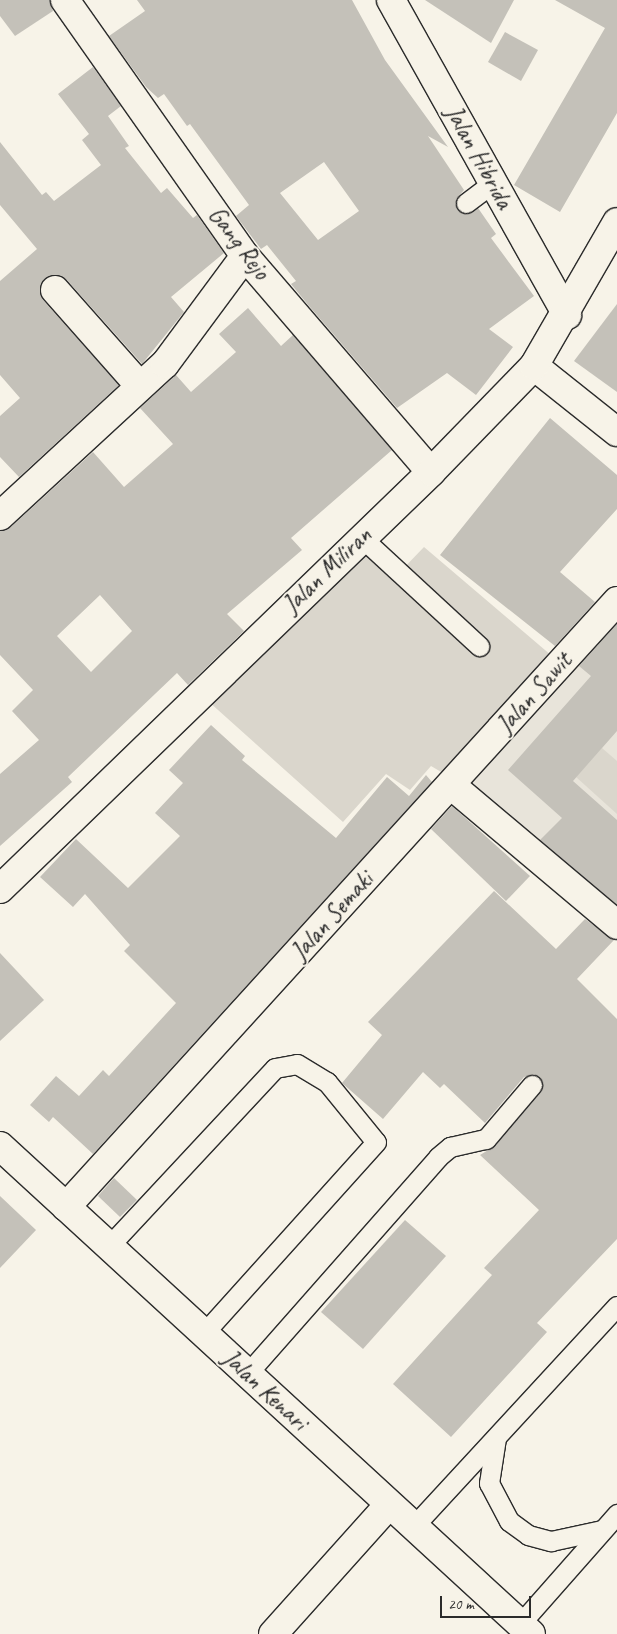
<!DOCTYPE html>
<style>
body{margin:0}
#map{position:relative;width:617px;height:1634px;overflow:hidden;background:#f7f3e8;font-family:Caveat,sans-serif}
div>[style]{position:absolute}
.built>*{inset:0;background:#e8e4da}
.green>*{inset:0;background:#dad6cc}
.building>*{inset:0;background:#c4c1b9}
.roads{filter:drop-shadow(1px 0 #2b2b2b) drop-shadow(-1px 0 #2b2b2b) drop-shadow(0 1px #2b2b2b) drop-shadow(0 -1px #2b2b2b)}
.service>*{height:19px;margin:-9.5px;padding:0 9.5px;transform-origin:9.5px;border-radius:9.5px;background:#f7f3e8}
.minor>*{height:28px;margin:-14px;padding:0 14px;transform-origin:14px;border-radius:14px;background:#f7f3e8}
.tertiary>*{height:28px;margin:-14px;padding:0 14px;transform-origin:14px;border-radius:14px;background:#f7f3e8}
.secondary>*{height:28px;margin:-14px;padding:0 14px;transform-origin:14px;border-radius:14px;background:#f7f3e8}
span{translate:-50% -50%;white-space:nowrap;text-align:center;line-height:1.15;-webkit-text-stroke:4px #f7f3e8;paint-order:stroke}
.street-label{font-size:25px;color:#2b2b2b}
.scale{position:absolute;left:440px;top:1596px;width:91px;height:22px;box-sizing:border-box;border:2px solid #2b2b2b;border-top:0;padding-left:6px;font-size:15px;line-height:18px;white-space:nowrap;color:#2b2b2b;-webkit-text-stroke:4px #f7f3e8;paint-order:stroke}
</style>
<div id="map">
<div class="built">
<i style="clip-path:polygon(583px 649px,617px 679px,617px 915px,466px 783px)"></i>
</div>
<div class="green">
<i style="clip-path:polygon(424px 547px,552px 656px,448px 776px,431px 766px,410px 790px,386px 774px,343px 822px,208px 701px,368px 552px,397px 575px)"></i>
<i style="clip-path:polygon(602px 748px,617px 761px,617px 814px,576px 777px)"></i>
</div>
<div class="building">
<i style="clip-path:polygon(0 0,50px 0,53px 11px,15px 36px,0 16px)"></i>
<i style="clip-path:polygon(evenodd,137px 0,352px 0,385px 60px,448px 147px,428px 136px,464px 190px,456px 199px,457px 209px,467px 214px,478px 208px,496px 234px,491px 238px,534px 296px,489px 329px,513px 347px,476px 395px,447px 373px,397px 408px,309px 306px,291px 284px,296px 281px,267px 245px,261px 249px,236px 216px,249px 205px,190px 124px,187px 126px,164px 94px,158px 98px,146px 87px,109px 36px,145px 11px,137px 0,324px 162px,359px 211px,318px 240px,280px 193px,324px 162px)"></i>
<i style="clip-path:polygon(425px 0,514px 0,491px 43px)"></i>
<i style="clip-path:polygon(555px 0,617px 0,617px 113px,560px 212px,514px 185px,605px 28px)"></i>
<i style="clip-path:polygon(505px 32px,538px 50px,521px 81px,488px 62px)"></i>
<i style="clip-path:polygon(93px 67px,121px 106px,108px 116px,129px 146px,125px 148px,161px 193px,167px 188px,193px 218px,197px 215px,224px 253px,171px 297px,184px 312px,142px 364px,67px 280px,52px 275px,44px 279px,40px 293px,43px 300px,119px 385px,19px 477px,0 457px,0 416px,20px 398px,0 375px,0 281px,37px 249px,0 205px,0 142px,42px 195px,46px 192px,54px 201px,101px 165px,82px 140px,89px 134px,58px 94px)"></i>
<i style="clip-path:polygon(617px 304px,617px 392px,574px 361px)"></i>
<i style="clip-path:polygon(evenodd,248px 308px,281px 346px,293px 335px,392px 450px,291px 538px,302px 550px,227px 614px,244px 631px,188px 685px,177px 673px,68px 777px,72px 782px,0 846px,0 774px,39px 740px,12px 711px,33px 690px,0 655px,0 531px,11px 527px,93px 452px,124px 487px,173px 444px,140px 408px,176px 375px,191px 392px,236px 352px,219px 334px,248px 308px,100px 595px,132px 631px,91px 672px,57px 636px,100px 595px)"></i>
<i style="clip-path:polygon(550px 418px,617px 475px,617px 509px,560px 572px,595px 602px,555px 646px,440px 555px)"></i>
<i style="clip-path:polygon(617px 624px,617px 731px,573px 781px,617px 820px,617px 905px,540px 840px,562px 818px,508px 770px,591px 676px,579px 666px)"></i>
<i style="clip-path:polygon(211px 725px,245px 756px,242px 760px,336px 838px,387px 777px,409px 796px,426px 775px,432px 782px,93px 1154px,53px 1117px,49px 1122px,30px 1105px,56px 1076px,79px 1096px,103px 1070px,109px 1076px,176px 1003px,124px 951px,130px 945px,85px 894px,73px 907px,40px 877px,76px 839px,128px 888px,180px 836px,155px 813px,183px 783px,169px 770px)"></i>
<i style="clip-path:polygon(452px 806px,530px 876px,506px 901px,431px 829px)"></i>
<i style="clip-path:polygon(494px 891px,556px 949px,585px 919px,614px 940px,577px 979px,617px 1019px,617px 1239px,537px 1323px,547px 1332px,451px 1437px,393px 1384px,492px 1275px,484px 1268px,539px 1210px,480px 1155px,495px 1146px,541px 1092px,543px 1082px,534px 1074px,524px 1077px,485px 1123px,444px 1084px,440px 1088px,423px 1072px,383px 1119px,342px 1083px,382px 1035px,368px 1022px)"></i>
<i style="clip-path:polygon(0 953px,44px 1000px,0 1041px)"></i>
<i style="clip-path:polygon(114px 1178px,137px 1200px,120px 1217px,98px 1196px)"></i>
<i style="clip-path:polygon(0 1196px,36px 1230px,0 1268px)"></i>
<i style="clip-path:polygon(405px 1220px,446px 1256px,363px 1349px,321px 1312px)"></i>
</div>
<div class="roads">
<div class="service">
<i style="left:466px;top:203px;width:34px;rotate:-37deg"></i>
<i style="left:361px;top:537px;width:161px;rotate:42.7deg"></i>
<i style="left:109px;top:1246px;width:243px;rotate:-47deg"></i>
<i style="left:275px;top:1068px;width:22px;rotate:-10deg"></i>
<i style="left:297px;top:1064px;width:35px;rotate:31deg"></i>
<i style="left:327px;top:1082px;width:77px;rotate:50.8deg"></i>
<i style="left:376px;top:1142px;width:257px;rotate:132deg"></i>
<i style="left:247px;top:1374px;width:289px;rotate:-48.6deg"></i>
<i style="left:438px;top:1157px;width:16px;rotate:-40deg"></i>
<i style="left:450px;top:1147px;width:37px;rotate:-13deg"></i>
<i style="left:486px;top:1139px;width:71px;rotate:-49.6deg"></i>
<i style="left:496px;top:1438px;width:46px;rotate:98.8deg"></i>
<i style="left:489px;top:1483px;width:43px;rotate:62.2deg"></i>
<i style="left:509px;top:1521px;width:24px;rotate:36deg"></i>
<i style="left:528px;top:1535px;width:24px;rotate:15deg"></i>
<i style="left:551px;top:1541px;width:52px;rotate:-12.2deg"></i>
<i style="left:412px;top:1528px;width:302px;rotate:-47.3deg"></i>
<i style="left:520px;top:1624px;width:147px;rotate:-48.6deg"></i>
</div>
<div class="minor">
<i style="left:65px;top:0;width:313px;rotate:54.9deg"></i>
<i style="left:245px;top:256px;width:285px;rotate:49.3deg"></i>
<i style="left:391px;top:0;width:361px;rotate:60.8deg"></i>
<i style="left:55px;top:290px;width:128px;rotate:48.5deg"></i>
<i style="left:534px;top:366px;width:106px;rotate:38.5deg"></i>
<i style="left:0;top:516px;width:224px;rotate:-42.7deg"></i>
<i style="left:165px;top:364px;width:134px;rotate:-53.5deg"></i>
<i style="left:451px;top:785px;width:217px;rotate:40.1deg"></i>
<i style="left:0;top:889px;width:600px;rotate:-44.05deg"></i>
<i style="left:431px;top:472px;width:148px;rotate:-45.8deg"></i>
<i style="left:534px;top:366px;width:166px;rotate:-60deg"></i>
<i style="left:66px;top:1207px;width:819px;rotate:-47.72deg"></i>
</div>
<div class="tertiary">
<i style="left:273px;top:1634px;width:172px;rotate:-48.1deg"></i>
</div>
<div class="secondary">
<i style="left:0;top:1146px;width:721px;rotate:42.58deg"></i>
</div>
</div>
<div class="street-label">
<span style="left:479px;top:157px;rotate:61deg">Jalan Hibrida</span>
<span style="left:239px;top:243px;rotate:53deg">Gang Rejo</span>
<span style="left:327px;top:570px;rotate:-44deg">Jalan Miliran</span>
<span style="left:534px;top:693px;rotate:-48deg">Jalan Sawit</span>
<span style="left:332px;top:916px;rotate:-48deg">Jalan Semaki</span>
<span style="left:265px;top:1390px;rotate:43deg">Jalan Kenari</span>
</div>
<div class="scale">20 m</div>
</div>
